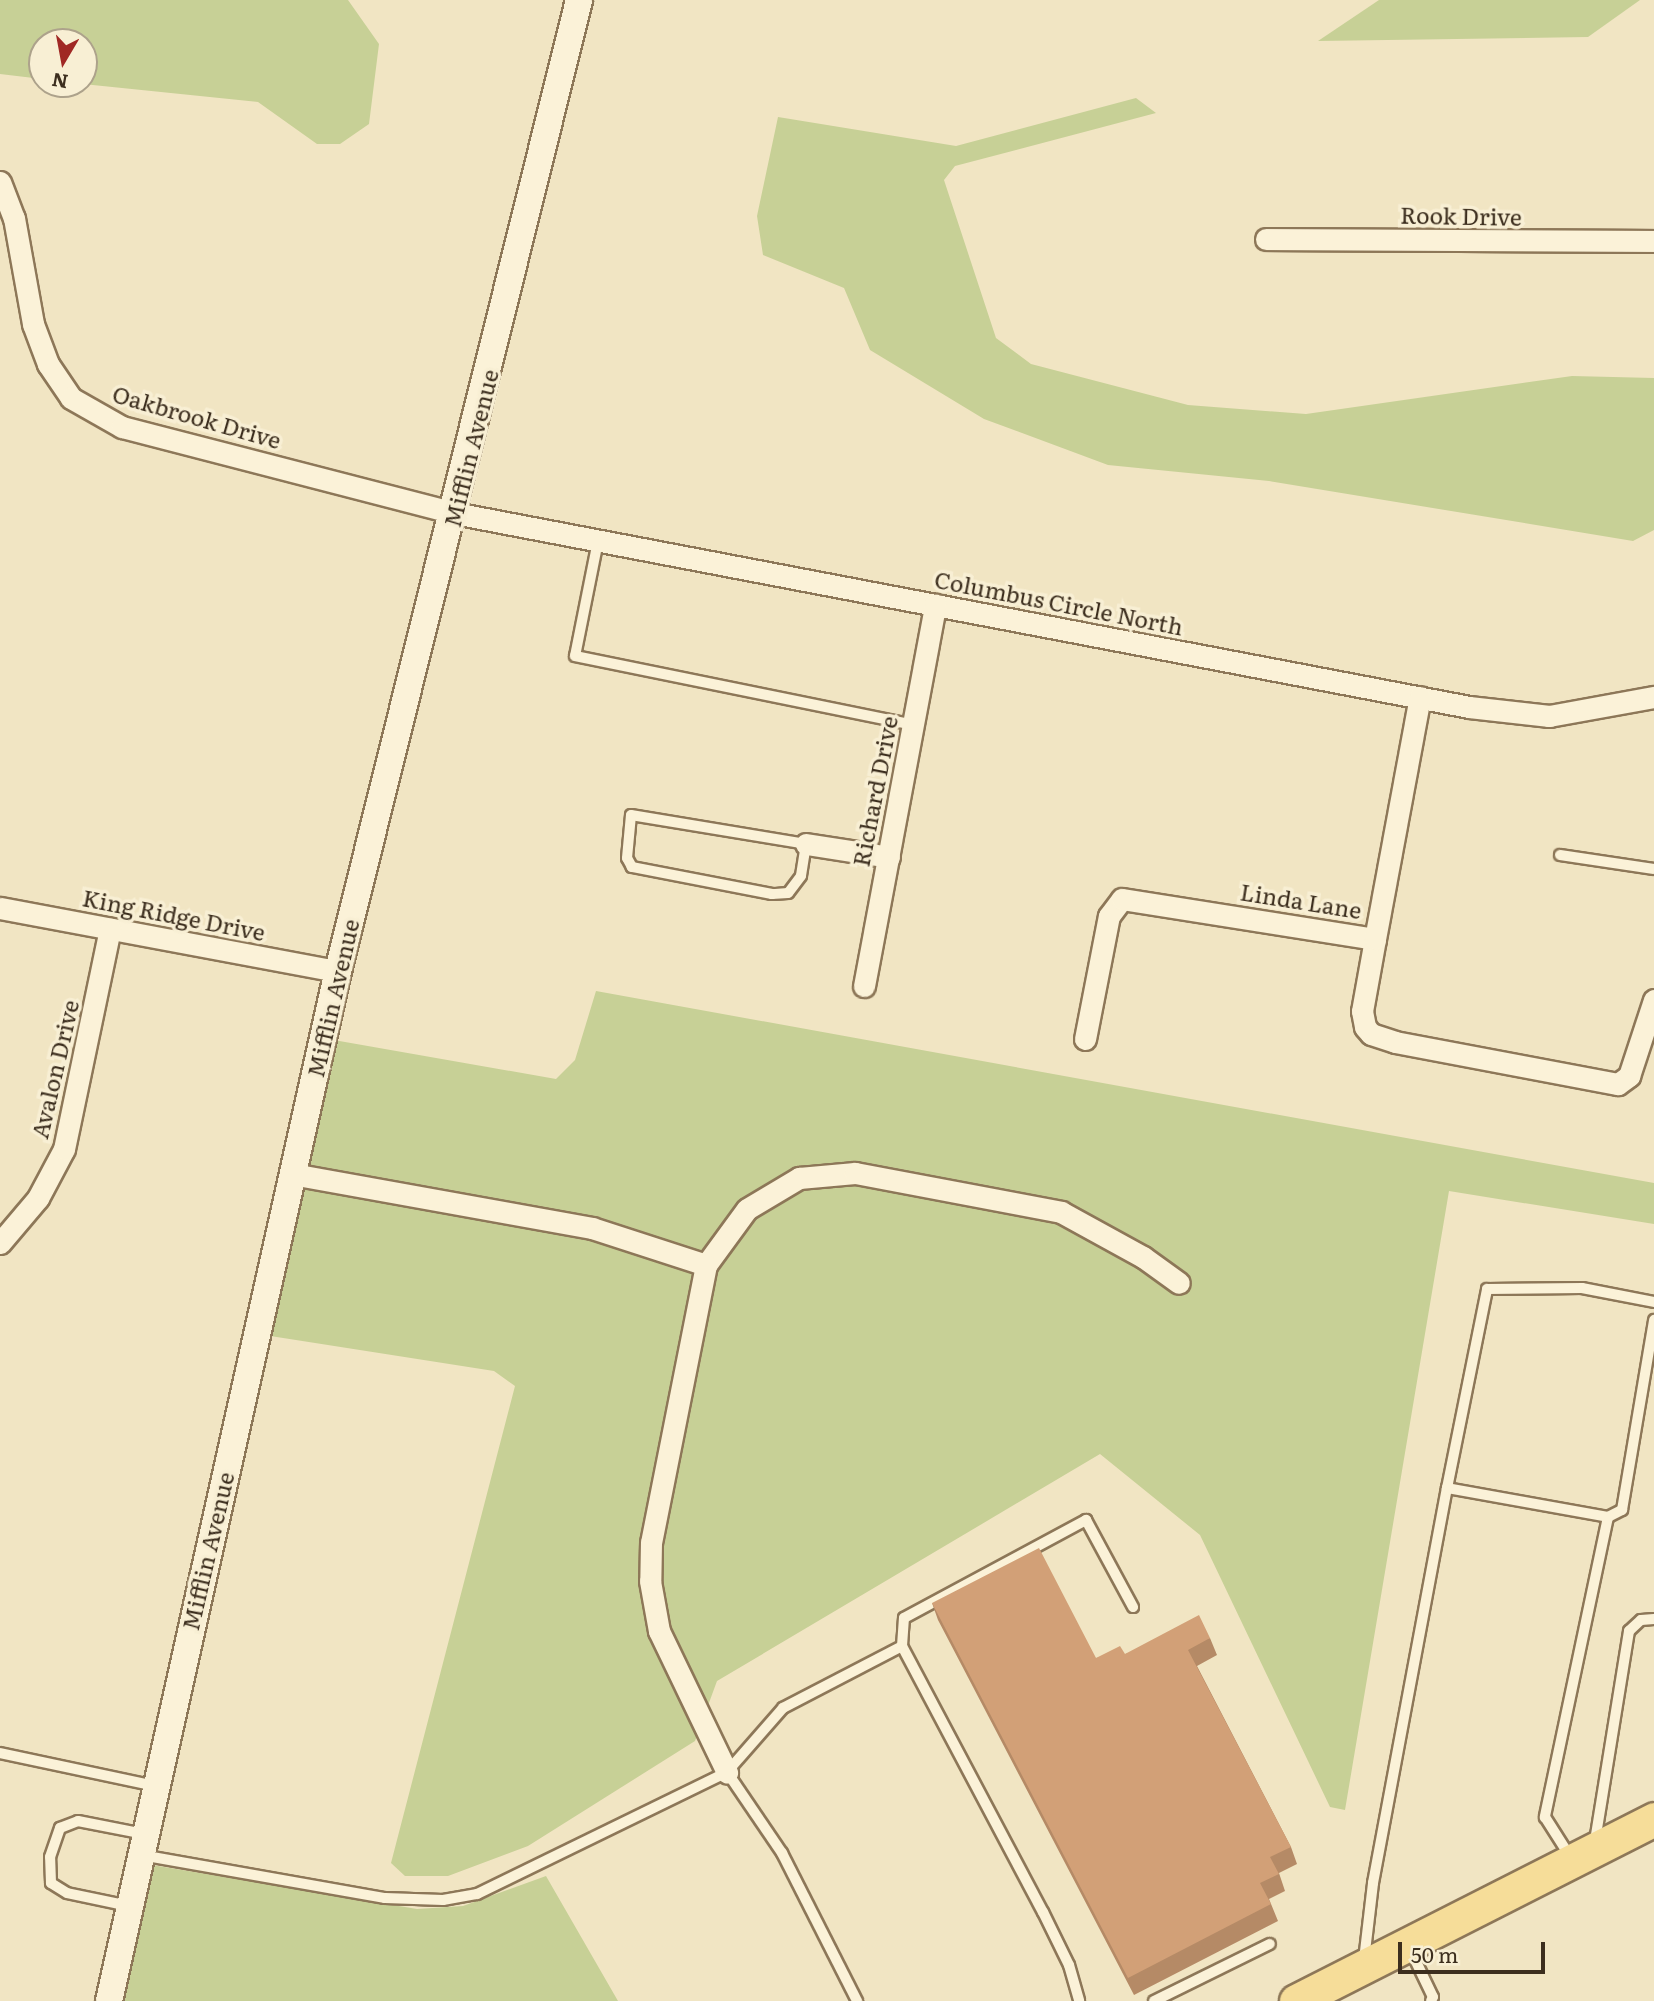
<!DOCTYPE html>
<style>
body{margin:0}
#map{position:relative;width:1654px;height:2001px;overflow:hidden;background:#f1e5c3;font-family:Literata,serif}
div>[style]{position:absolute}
.green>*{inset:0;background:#c7d096}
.roads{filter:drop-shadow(2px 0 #8d7758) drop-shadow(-2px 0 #8d7758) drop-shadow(0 2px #8d7758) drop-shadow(0 -2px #8d7758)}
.service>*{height:10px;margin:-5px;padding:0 5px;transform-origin:5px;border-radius:5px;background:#fbf2d8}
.minor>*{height:21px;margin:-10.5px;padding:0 10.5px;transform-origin:10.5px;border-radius:10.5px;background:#fbf2d8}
.tertiary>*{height:26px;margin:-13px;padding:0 13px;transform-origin:13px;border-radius:13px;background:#fbf2d8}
.primary>*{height:33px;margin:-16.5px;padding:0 16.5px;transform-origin:16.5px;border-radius:16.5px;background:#f6dd99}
.wall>*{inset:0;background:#b58a66}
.building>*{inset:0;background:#d2a077}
span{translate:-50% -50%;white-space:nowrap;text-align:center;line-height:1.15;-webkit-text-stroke:7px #f8efd4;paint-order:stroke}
.street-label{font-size:23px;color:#3c2e1e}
.north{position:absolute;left:28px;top:28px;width:70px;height:70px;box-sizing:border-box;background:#f8efd4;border:2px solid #ada28b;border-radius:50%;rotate:190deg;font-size:19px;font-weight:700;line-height:28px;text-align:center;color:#3c2e1e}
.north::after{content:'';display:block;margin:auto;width:24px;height:32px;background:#a02824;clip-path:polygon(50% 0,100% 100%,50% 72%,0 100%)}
.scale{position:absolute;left:1398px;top:1942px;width:147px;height:32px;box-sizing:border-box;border:4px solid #3c2e1e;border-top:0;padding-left:9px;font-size:21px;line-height:24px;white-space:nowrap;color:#3c2e1e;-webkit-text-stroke:5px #f8efd4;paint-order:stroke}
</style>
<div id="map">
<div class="green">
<i style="clip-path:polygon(0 0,348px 0,379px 44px,369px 124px,340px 144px,317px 144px,258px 102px,83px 84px,84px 42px,42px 42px,42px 79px,0 74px)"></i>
<i style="clip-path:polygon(1379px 0,1640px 0,1588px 37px,1318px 41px)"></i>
<i style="clip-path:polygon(1136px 98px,1156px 113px,955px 166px,944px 180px,996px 338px,1031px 364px,1188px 405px,1306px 414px,1572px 376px,1654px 378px,1654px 530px,1633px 541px,1269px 481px,1108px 465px,984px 419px,870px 350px,844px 288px,763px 255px,757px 216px,778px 117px,956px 146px)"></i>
<i style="clip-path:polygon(596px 991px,1654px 1183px,1654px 1224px,1449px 1191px,1345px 1810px,1330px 1807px,1200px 1535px,1100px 1454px,717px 1681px,695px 1741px,528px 1846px,448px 1876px,405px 1876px,391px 1863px,515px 1386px,494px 1371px,264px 1335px,328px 1039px,556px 1079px,575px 1060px)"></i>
<i style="clip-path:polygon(152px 1865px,417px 1909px,463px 1906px,546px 1876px,618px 2001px,113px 2001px)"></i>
</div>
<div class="roads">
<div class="service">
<i style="left:598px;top:541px;width:117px;rotate:101.3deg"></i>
<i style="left:575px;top:656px;width:346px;rotate:11.5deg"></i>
<i style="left:631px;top:815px;width:177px;rotate:9.4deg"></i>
<i style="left:806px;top:844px;width:32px;rotate:99deg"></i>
<i style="left:801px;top:876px;width:21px;rotate:127deg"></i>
<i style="left:788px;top:893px;width:16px;rotate:176deg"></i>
<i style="left:772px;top:894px;width:143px;rotate:-169.1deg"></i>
<i style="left:632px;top:867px;width:10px;rotate:-119deg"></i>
<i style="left:627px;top:858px;width:43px;rotate:-84.7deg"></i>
<i style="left:1560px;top:855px;width:95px;rotate:8.5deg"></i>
<i style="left:1447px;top:1488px;width:203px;rotate:-78.6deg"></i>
<i style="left:1487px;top:1289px;width:95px;rotate:-0.6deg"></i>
<i style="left:1582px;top:1288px;width:73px;rotate:11deg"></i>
<i style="left:1608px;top:1517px;width:16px;rotate:-27deg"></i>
<i style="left:1622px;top:1510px;width:193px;rotate:-80.4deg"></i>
<i style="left:902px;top:1646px;width:28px;rotate:-86deg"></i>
<i style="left:904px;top:1618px;width:207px;rotate:-28.3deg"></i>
<i style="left:1086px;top:1520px;width:99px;rotate:61.6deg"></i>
<i style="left:0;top:1753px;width:158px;rotate:12deg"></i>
<i style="left:727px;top:1772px;width:98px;rotate:55.8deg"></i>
<i style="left:782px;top:1853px;width:166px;rotate:63.1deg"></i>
<i style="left:1595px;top:1841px;width:213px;rotate:-80.8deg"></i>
<i style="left:1629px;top:1631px;width:16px;rotate:-43deg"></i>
<i style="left:1641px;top:1620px;width:13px;rotate:-4deg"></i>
<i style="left:141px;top:1855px;width:248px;rotate:10deg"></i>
<i style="left:385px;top:1898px;width:58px;rotate:2deg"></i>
<i style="left:443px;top:1900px;width:35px;rotate:-10deg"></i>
<i style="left:477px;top:1894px;width:278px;rotate:-26deg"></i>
<i style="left:727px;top:1772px;width:85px;rotate:-48.8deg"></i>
<i style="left:783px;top:1708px;width:134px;rotate:-27.5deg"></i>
<i style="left:902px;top:1646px;width:301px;rotate:62.1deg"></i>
<i style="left:1043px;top:1912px;width:59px;rotate:63.9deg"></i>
<i style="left:1069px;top:1965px;width:37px;rotate:74deg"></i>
<i style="left:129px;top:1906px;width:63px;rotate:-168.2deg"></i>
<i style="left:67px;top:1893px;width:19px;rotate:-148deg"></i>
<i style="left:51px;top:1883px;width:26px;rotate:-92deg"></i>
<i style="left:50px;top:1857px;width:31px;rotate:-71deg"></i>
<i style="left:60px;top:1828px;width:19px;rotate:-21deg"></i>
<i style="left:78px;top:1821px;width:67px;rotate:11.1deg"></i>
<i style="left:1409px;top:1947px;width:55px;rotate:64.4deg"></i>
<i style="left:1433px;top:1997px;width:4px;rotate:117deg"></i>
<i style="left:1364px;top:1960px;width:78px;rotate:-83.3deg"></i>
<i style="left:1373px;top:1883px;width:402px;rotate:-79.4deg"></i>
<i style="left:1447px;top:1488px;width:164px;rotate:10.2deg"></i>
<i style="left:1608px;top:1517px;width:307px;rotate:101.9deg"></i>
<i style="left:1545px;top:1817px;width:49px;rotate:57.6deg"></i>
<i style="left:1154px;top:2001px;width:129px;rotate:-26.2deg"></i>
</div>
<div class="minor">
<i style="left:0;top:182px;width:39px;rotate:69deg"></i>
<i style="left:14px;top:218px;width:108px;rotate:79.8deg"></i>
<i style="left:33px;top:324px;width:43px;rotate:69.4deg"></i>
<i style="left:48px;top:364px;width:41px;rotate:55.9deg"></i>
<i style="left:71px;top:398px;width:59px;rotate:29.6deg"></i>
<i style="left:122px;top:427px;width:343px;rotate:14.5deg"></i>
<i style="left:454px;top:513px;width:1033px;rotate:10.82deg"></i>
<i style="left:1469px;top:707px;width:81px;rotate:6.4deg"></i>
<i style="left:1549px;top:716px;width:107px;rotate:-10.3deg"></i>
<i style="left:1266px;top:239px;width:388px;rotate:0.3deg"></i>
<i style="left:806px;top:844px;width:84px;rotate:8.9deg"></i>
<i style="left:0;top:908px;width:344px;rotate:10.6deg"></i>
<i style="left:1375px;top:939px;width:73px;rotate:100.2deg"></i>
<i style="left:1362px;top:1011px;width:16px;rotate:79deg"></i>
<i style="left:1365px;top:1027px;width:9px;rotate:49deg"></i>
<i style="left:1371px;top:1034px;width:25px;rotate:18deg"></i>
<i style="left:1395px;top:1042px;width:227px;rotate:10.7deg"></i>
<i style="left:1618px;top:1084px;width:14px;rotate:-36deg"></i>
<i style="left:1629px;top:1076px;width:80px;rotate:-71.8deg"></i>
<i style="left:864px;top:986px;width:388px;rotate:-79.4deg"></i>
<i style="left:1085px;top:1039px;width:125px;rotate:-79deg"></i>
<i style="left:1109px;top:916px;width:21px;rotate:-53deg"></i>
<i style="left:1122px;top:899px;width:256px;rotate:9deg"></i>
<i style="left:1375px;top:939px;width:246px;rotate:-79.5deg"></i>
<i style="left:292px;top:1174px;width:305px;rotate:10.2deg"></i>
<i style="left:592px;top:1228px;width:120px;rotate:18deg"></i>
<i style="left:706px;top:1265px;width:69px;rotate:-53.8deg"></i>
<i style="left:747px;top:1209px;width:61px;rotate:-30.8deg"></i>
<i style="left:799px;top:1178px;width:56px;rotate:-5.1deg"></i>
<i style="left:855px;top:1173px;width:210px;rotate:10.7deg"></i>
<i style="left:1061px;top:1212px;width:94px;rotate:28.8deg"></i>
<i style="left:1143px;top:1257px;width:44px;rotate:35.8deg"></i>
<i style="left:0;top:1243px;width:59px;rotate:-49.8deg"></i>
<i style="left:38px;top:1198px;width:55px;rotate:-62deg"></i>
<i style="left:64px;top:1149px;width:225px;rotate:-78.2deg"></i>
<i style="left:706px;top:1265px;width:282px;rotate:101.2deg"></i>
<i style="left:651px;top:1542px;width:39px;rotate:91deg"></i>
<i style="left:650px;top:1581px;width:51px;rotate:79.8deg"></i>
<i style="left:659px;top:1631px;width:157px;rotate:64.3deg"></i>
</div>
<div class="tertiary">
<i style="left:109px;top:2001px;width:1055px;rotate:-77.47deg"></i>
<i style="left:338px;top:971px;width:1000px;rotate:-76.06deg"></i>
</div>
<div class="primary">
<i style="left:1296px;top:2001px;width:402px;rotate:-26.9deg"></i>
</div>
</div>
<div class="wall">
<i style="clip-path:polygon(932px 1603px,1096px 1658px,1125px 1654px,1210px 1638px,1217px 1655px,1197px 1666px,1291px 1847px,1297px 1864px,1279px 1873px,1285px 1891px,1269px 1899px,1278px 1921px,1134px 1995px,938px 1620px)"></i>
</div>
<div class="building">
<i style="clip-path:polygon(1039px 1548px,1096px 1658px,1120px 1646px,1125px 1654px,1199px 1615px,1210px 1638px,1188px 1650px,1291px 1847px,1270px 1857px,1279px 1874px,1260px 1883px,1271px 1904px,1128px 1978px,932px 1603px)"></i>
</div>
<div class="street-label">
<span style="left:1461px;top:215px;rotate:1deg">Rook Drive</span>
<span style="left:197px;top:416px;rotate:16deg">Oakbrook Drive</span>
<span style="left:470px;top:448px;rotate:-76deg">Mifflin Avenue</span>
<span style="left:1059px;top:602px;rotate:11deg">Columbus Circle North</span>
<span style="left:874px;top:791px;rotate:-79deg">Richard Drive</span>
<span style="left:1301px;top:900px;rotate:9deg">Linda Lane</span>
<span style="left:174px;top:914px;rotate:11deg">King Ridge Drive</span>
<span style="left:332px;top:998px;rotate:-77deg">Mifflin Avenue</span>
<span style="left:54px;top:1069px;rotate:-77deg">Avalon Drive</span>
<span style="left:207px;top:1551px;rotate:-77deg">Mifflin Avenue</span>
</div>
<div class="north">N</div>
<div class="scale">50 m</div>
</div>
